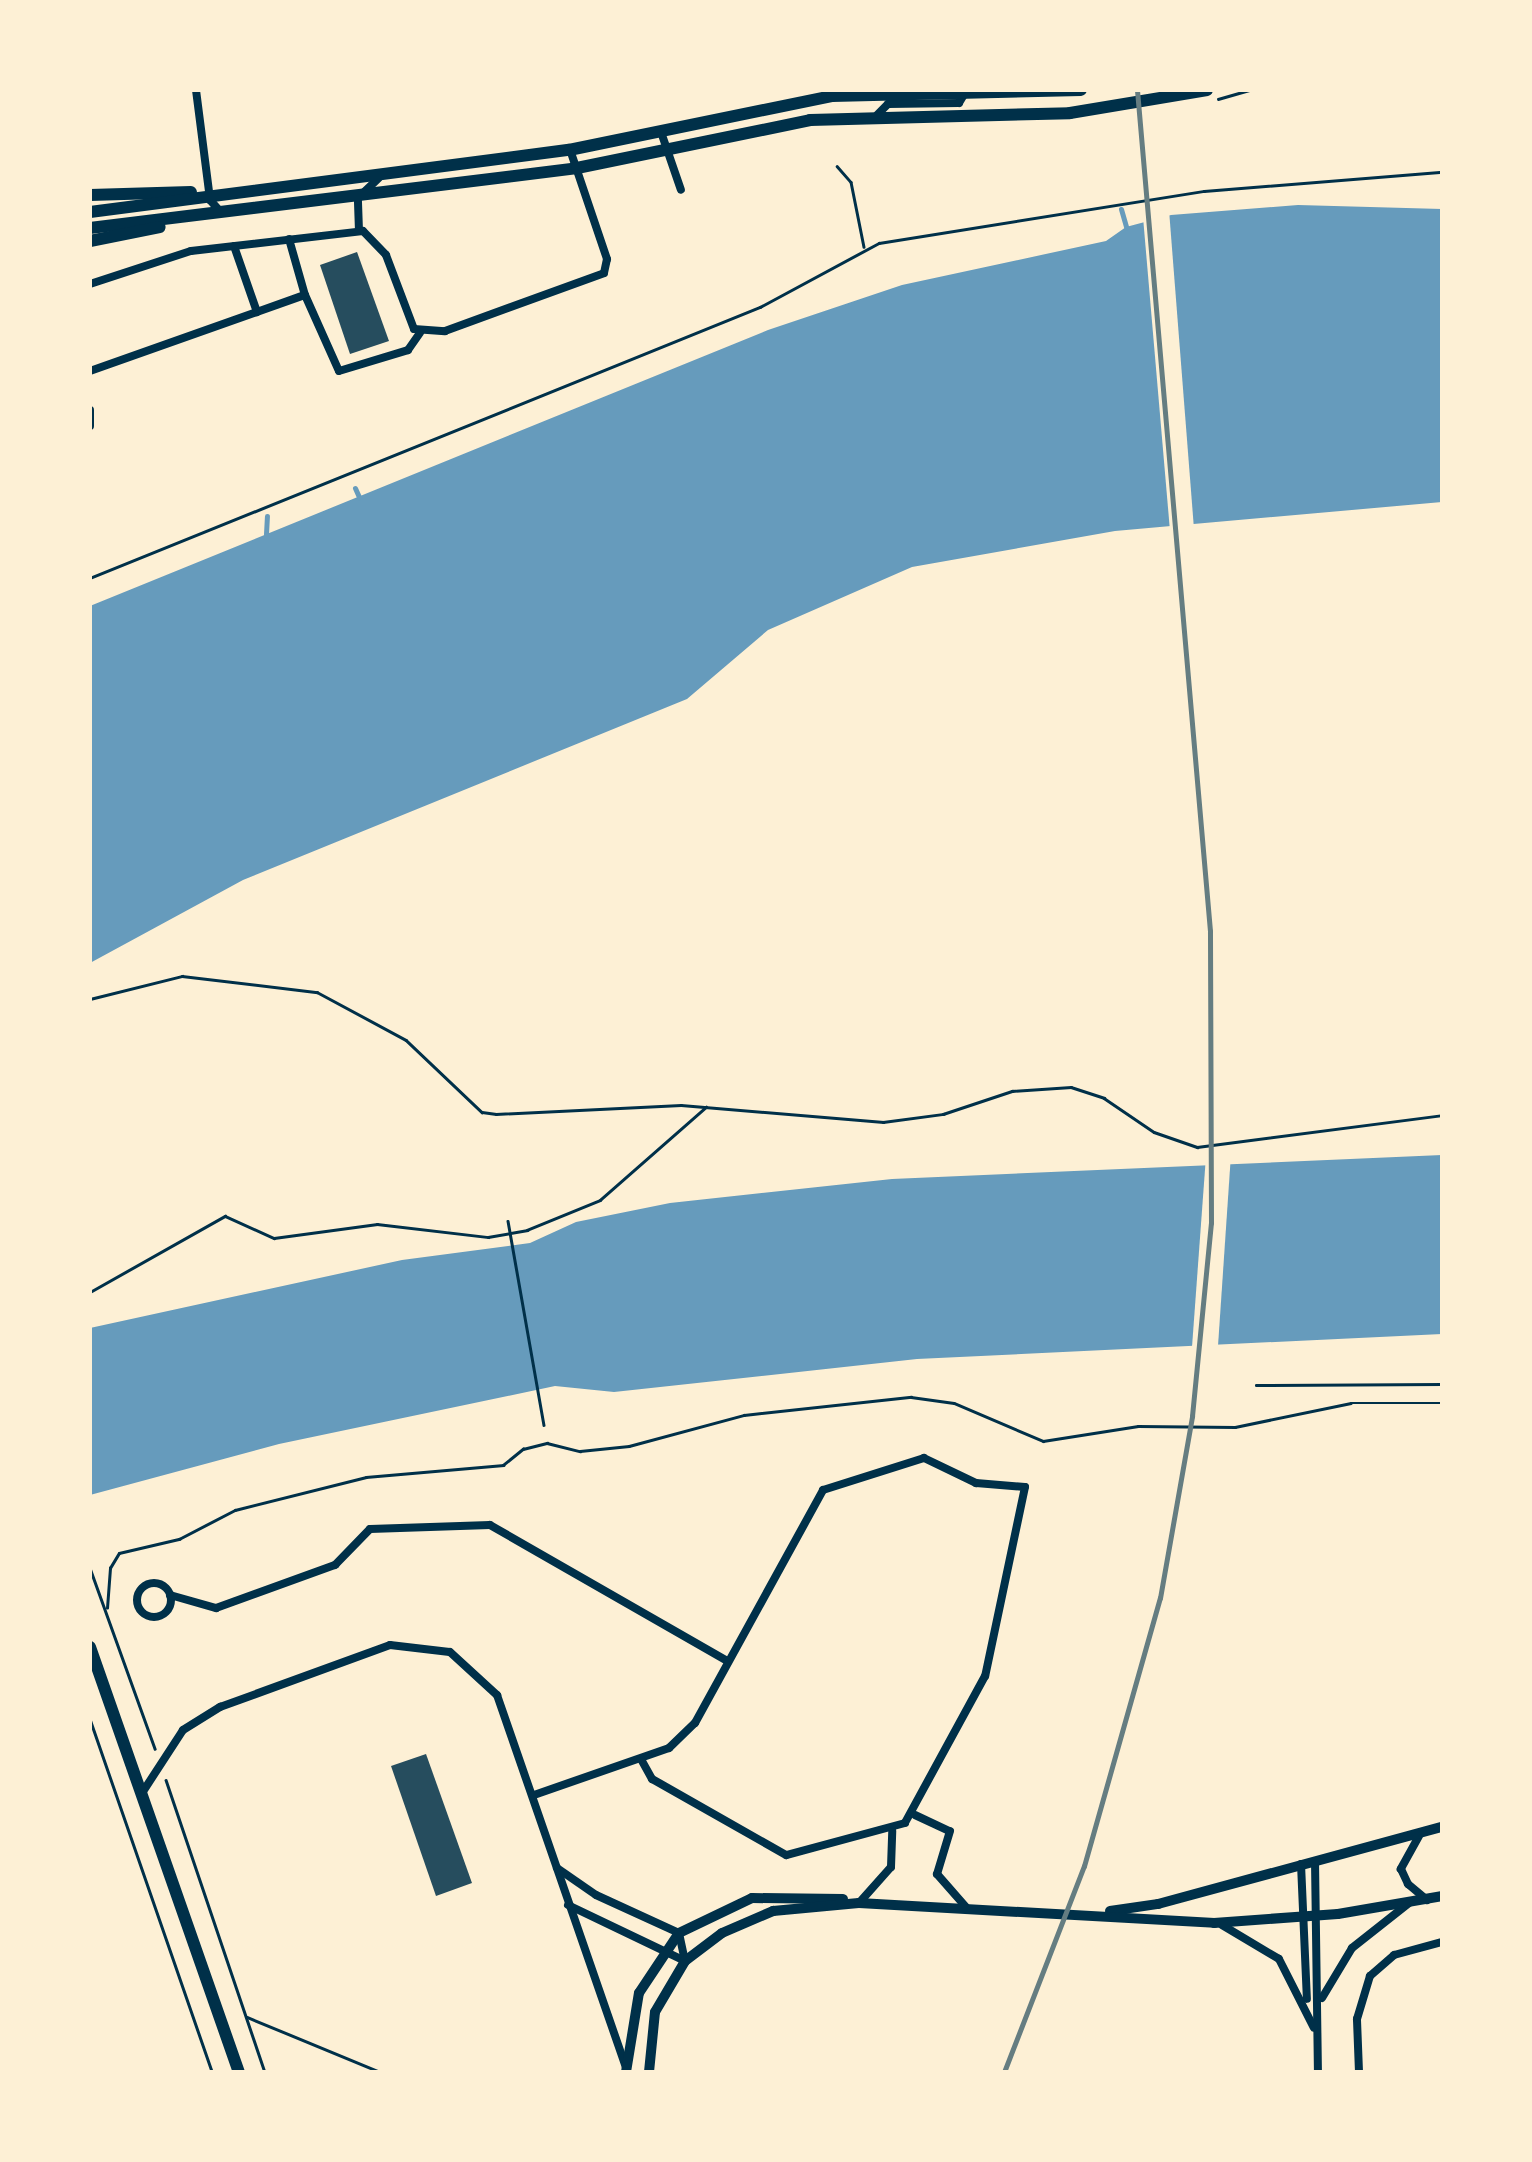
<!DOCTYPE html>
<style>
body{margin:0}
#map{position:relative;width:1532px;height:2162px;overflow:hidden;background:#fdf0d5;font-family:"Libre Baskerville",serif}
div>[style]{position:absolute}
.water>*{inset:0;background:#669bbc}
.pier>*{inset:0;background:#fdf0d5}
.stream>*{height:5px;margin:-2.5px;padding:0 2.5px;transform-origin:2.5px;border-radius:2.5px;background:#669bbc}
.building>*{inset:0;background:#264d5e}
.path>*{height:2.5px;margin:-1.25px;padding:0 1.25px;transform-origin:1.25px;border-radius:1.25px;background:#003049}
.minor>*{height:8px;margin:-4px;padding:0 4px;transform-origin:4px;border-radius:4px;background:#003049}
.minor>.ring{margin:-4px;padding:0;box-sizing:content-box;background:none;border:8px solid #003049;border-radius:50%}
.tertiary>*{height:10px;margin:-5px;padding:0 5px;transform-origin:5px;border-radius:5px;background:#003049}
.primary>*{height:12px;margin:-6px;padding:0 6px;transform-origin:6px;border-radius:6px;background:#003049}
.rail>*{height:5px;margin:-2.5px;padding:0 2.5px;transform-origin:2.5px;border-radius:2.5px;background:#657d81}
span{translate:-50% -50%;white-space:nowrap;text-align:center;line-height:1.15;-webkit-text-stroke:10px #fdf0d5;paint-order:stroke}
.frame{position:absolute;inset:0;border:92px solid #fdf0d5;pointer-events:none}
</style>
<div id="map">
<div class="water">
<i style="clip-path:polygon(1298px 205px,1442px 209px,1442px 502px,1115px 531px,912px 567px,768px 630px,687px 699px,243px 880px,90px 963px,90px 606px,768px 330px,902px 285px,1106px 241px,1126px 227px,1171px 215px)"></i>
<i style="clip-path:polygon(1442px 1155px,1442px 1334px,917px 1359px,614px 1392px,555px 1386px,279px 1444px,90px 1495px,90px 1328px,402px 1260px,530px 1243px,576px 1222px,670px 1203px,892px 1179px)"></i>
</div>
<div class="pier">
<i style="clip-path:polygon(1169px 210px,1194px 529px,1170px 531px,1143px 217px)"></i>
<i style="clip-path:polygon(1231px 1154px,1218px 1346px,1192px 1347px,1206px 1156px)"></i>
</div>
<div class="stream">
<i style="left:1121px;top:209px;width:19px;rotate:74deg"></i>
<i style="left:355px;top:488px;width:10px;rotate:66deg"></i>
<i style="left:266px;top:534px;width:18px;rotate:-87deg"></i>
</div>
<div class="building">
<i style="clip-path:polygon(357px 252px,389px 341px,350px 354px,320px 265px)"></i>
<i style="clip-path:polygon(426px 1754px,472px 1883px,436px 1896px,391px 1766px)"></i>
</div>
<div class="path">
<i style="left:1218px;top:99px;width:33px;rotate:-16deg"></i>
<i style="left:837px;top:166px;width:21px;rotate:49deg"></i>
<i style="left:851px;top:182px;width:66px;rotate:78.7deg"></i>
<i style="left:90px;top:578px;width:723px;rotate:-22.02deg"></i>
<i style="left:760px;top:307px;width:135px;rotate:-28.3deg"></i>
<i style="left:879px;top:243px;width:329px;rotate:-9.1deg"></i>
<i style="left:1204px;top:191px;width:239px;rotate:-4.6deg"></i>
<i style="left:90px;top:999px;width:95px;rotate:-14deg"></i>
<i style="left:182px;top:976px;width:136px;rotate:6.8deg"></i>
<i style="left:317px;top:992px;width:101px;rotate:28.3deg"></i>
<i style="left:406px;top:1040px;width:105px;rotate:43.5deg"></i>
<i style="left:482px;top:1112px;width:14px;rotate:8deg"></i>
<i style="left:496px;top:1114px;width:185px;rotate:-2.8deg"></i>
<i style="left:681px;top:1105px;width:203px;rotate:4.8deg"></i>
<i style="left:883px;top:1122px;width:61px;rotate:-7.6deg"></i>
<i style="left:943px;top:1114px;width:73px;rotate:-18.4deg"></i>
<i style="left:1012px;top:1091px;width:59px;rotate:-3.9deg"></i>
<i style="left:1071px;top:1087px;width:35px;rotate:18deg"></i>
<i style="left:1104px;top:1098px;width:60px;rotate:34.2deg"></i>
<i style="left:1154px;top:1132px;width:46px;rotate:19.2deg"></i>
<i style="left:1197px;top:1147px;width:247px;rotate:-7.4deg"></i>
<i style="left:508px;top:1221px;width:207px;rotate:80deg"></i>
<i style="left:90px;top:1292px;width:155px;rotate:-29.4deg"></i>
<i style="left:225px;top:1216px;width:54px;rotate:24.2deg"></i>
<i style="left:274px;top:1238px;width:104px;rotate:-7.7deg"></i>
<i style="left:377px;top:1224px;width:112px;rotate:6.7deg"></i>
<i style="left:488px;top:1237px;width:40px;rotate:-10deg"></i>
<i style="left:527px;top:1230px;width:79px;rotate:-22.3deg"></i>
<i style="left:600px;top:1200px;width:141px;rotate:-41.3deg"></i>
<i style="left:1256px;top:1385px;width:186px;rotate:-0.3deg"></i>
<i style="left:90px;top:1568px;width:192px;rotate:70.2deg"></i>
<i style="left:107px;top:1608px;width:40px;rotate:-85.7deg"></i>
<i style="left:110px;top:1568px;width:17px;rotate:-59deg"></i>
<i style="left:119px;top:1553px;width:62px;rotate:-13.1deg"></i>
<i style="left:179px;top:1539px;width:63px;rotate:-27.4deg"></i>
<i style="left:235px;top:1510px;width:135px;rotate:-14.1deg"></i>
<i style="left:366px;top:1477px;width:138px;rotate:-5deg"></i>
<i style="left:503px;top:1465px;width:26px;rotate:-39deg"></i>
<i style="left:523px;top:1449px;width:25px;rotate:-14deg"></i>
<i style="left:547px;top:1443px;width:34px;rotate:14deg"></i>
<i style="left:580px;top:1451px;width:49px;rotate:-5.8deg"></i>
<i style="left:629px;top:1446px;width:119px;rotate:-15.1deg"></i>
<i style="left:744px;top:1415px;width:168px;rotate:-6.2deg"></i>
<i style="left:911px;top:1397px;width:43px;rotate:7.9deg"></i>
<i style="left:954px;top:1403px;width:97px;rotate:23.1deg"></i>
<i style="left:1043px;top:1441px;width:96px;rotate:-9deg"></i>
<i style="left:1138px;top:1426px;width:97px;rotate:0.6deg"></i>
<i style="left:1235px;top:1427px;width:118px;rotate:-11.7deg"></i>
<i style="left:1351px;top:1403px;width:91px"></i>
<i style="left:90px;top:1719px;width:373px;rotate:70.9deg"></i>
<i style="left:166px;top:1780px;width:308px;rotate:71.3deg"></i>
<i style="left:247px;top:2017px;width:142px;rotate:22.4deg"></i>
</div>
<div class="minor">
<i style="left:196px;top:90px;width:111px;rotate:82.7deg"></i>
<i style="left:210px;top:200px;width:15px;rotate:48deg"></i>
<i style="left:877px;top:115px;width:16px;rotate:-45deg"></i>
<i style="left:888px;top:104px;width:71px;rotate:-0.8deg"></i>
<i style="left:959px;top:103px;width:12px;rotate:-59deg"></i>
<i style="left:661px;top:132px;width:61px;rotate:71deg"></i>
<i style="left:359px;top:231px;width:33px;rotate:-92deg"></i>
<i style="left:358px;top:198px;width:29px;rotate:-44deg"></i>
<i style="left:289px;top:239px;width:58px;rotate:74.1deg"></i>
<i style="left:234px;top:246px;width:70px;rotate:70.8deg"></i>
<i style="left:90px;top:284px;width:106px;rotate:-18.1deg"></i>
<i style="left:191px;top:251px;width:173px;rotate:-6.6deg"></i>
<i style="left:363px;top:231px;width:33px;rotate:46deg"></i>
<i style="left:386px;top:255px;width:79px;rotate:69.3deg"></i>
<i style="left:414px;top:329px;width:31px;rotate:4deg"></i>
<i style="left:445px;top:331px;width:169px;rotate:-20deg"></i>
<i style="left:604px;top:273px;width:14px;rotate:-78deg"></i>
<i style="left:607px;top:259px;width:115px;rotate:-108.7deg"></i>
<i style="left:90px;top:371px;width:228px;rotate:-19.5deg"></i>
<i style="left:305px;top:295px;width:83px;rotate:65.9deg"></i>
<i style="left:339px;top:371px;width:72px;rotate:-16.9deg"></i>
<i style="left:408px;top:350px;width:21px;rotate:-55deg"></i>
<i style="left:90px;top:410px;width:16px;rotate:90deg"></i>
<i class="ring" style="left:137px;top:1583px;width:26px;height:26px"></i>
<i style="left:170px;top:1595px;width:48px;rotate:15.8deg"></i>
<i style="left:216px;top:1608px;width:127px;rotate:-19.9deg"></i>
<i style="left:335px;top:1565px;width:50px;rotate:-45.8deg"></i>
<i style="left:370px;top:1529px;width:120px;rotate:-1.9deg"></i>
<i style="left:490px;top:1525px;width:273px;rotate:29.8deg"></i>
<i style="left:142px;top:1793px;width:75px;rotate:-56.9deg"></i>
<i style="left:183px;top:1730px;width:44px;rotate:-31.9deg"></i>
<i style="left:220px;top:1707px;width:181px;rotate:-20deg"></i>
<i style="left:390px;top:1645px;width:60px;rotate:6.7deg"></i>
<i style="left:450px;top:1652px;width:64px;rotate:42.5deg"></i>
<i style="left:497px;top:1695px;width:395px;rotate:70.9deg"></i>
<i style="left:534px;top:1795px;width:143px;rotate:-19.2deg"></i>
<i style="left:669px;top:1748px;width:36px;rotate:-44deg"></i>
<i style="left:695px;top:1723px;width:266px;rotate:-61.2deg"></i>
<i style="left:823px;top:1490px;width:106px;rotate:-17.6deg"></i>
<i style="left:924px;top:1458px;width:58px;rotate:25.7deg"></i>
<i style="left:976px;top:1483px;width:49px;rotate:4.7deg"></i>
<i style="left:1025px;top:1487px;width:193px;rotate:101.9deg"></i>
<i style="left:985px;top:1676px;width:167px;rotate:118.6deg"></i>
<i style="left:905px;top:1823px;width:123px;rotate:164.9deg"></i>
<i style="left:786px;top:1855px;width:154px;rotate:-150.4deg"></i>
<i style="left:652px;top:1779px;width:23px;rotate:-119deg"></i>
<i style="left:915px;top:1815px;width:38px;rotate:25deg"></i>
<i style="left:950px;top:1831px;width:45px;rotate:106.8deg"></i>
<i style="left:937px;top:1874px;width:44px;rotate:48.7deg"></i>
<i style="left:1419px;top:1836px;width:38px;rotate:119deg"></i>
<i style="left:1401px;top:1869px;width:17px;rotate:65deg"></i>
<i style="left:1408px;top:1884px;width:25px;rotate:40deg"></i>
<i style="left:1315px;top:1861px;width:211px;rotate:89.2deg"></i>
<i style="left:1301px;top:1864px;width:135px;rotate:87.5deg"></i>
<i style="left:557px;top:1868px;width:47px;rotate:34.7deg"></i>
<i style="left:596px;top:1895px;width:91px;rotate:24.6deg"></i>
<i style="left:679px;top:1933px;width:29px;rotate:78deg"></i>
<i style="left:859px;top:1903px;width:48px;rotate:-48.4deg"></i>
<i style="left:891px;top:1867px;width:36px;rotate:-88deg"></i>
<i style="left:568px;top:1905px;width:130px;rotate:25.6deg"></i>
<i style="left:1222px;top:1925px;width:66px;rotate:30.8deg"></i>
<i style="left:1279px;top:1959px;width:77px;rotate:63.1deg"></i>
<i style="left:1322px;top:1998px;width:58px;rotate:-59deg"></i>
<i style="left:1352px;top:1948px;width:73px;rotate:-38.3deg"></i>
<i style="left:1359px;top:2072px;width:53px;rotate:-92.2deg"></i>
<i style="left:1357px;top:2019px;width:45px;rotate:-73.2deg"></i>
<i style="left:1370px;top:1976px;width:32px;rotate:-41deg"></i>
<i style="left:1394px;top:1955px;width:50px;rotate:-15.2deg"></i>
</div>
<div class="tertiary">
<i style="left:1110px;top:1911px;width:49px;rotate:-8.3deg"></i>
<i style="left:1158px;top:1904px;width:294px;rotate:-15.2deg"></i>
<i style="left:626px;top:2072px;width:80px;rotate:-80.7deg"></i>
<i style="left:639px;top:1993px;width:72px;rotate:-56.3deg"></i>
<i style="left:679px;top:1933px;width:81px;rotate:-25.6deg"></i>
<i style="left:752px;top:1898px;width:91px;rotate:0.6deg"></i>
<i style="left:649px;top:2072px;width:60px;rotate:-84.3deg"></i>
<i style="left:655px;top:2012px;width:59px;rotate:-59.5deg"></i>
<i style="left:685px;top:1961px;width:46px;rotate:-37.1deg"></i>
<i style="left:722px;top:1933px;width:56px;rotate:-23.3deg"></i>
<i style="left:773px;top:1911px;width:86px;rotate:-5.3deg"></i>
<i style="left:859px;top:1903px;width:356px;rotate:3.2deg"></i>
<i style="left:1214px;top:1923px;width:124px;rotate:-4.2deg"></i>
<i style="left:1338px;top:1914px;width:106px;rotate:-9.8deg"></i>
</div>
<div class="primary">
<i style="left:90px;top:195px;width:101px;rotate:-1.7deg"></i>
<i style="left:90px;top:212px;width:483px;rotate:-7.4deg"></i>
<i style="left:569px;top:150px;width:268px;rotate:-11.6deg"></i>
<i style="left:832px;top:96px;width:249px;rotate:-1.4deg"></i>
<i style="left:90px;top:228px;width:491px;rotate:-7deg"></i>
<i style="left:577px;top:168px;width:238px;rotate:-11.6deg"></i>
<i style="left:810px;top:120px;width:260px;rotate:-1.5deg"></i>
<i style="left:1070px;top:113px;width:139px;rotate:-9.5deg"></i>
<i style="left:90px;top:241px;width:71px;rotate:-11.3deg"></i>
<i style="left:90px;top:1647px;width:450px;rotate:70.7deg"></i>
</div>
<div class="rail">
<i style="left:1004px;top:2072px;width:221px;rotate:-68.8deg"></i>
<i style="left:1084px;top:1866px;width:279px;rotate:-74.2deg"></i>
<i style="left:1160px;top:1598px;width:185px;rotate:-80deg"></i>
<i style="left:1192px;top:1416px;width:194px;rotate:-84.4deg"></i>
<i style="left:1211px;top:1223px;width:292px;rotate:-90.2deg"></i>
<i style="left:1210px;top:931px;width:844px;rotate:-94.96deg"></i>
</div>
<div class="frame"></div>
</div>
